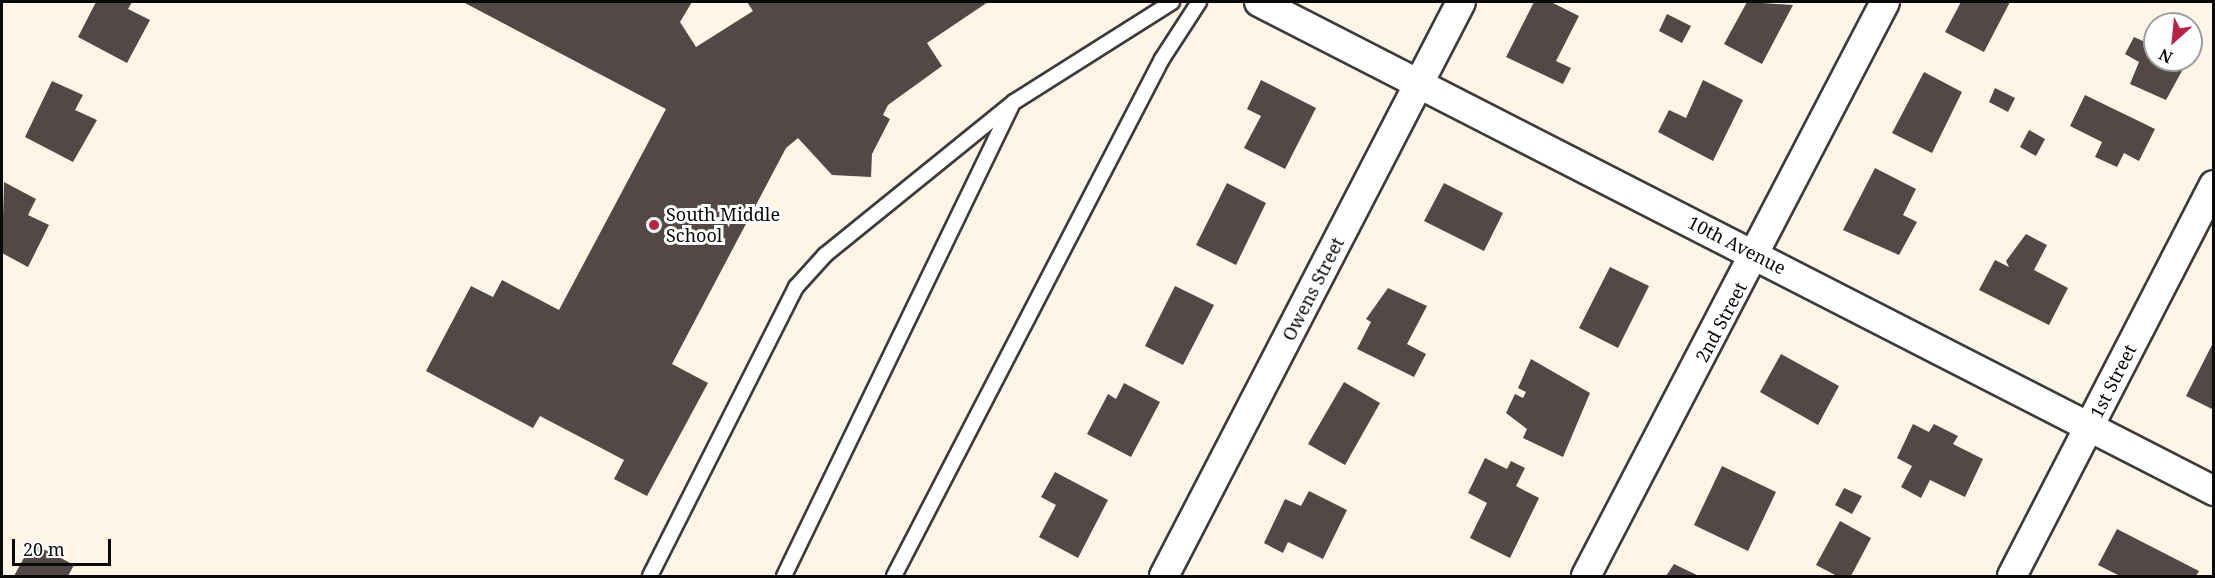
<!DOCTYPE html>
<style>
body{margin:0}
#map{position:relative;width:2215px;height:578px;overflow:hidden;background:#fff5e6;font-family:"Noto Serif",serif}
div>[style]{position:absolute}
.building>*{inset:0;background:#524846}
.roads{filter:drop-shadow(2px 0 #3c3c3c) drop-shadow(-2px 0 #3c3c3c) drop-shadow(0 2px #3c3c3c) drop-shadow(0 -2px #3c3c3c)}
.lane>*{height:14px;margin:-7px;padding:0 7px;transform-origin:7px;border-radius:7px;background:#fff}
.street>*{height:28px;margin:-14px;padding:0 14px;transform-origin:14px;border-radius:14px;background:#fff}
.dots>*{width:16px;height:16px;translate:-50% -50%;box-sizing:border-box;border:3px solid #fff;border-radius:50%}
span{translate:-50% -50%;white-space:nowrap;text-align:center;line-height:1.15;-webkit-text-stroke:6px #fff;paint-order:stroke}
.poi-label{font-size:18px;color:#090909}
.left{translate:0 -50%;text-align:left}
.street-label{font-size:18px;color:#090909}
.frame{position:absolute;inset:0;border:3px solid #090909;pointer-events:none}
.north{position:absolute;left:2143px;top:12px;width:60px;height:60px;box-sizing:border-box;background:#fff;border:2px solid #9d9d9d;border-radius:50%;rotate:207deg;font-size:16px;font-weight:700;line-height:24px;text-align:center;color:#090909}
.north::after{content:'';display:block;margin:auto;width:21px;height:27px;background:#b92245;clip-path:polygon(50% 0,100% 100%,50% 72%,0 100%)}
.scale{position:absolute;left:12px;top:539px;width:99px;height:27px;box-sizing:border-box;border:3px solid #090909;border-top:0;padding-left:8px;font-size:18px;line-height:21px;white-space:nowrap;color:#090909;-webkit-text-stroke:4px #fff;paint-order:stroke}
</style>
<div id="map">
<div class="building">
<i style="clip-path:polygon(96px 2px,132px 2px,128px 9px,150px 20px,127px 63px,78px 37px)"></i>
<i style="clip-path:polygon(463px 2px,692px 2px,680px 22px,696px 47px,753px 11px,747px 2px,988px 2px,927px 43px,942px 66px,888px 105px,883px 115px,890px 119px,872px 154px,871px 177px,832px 175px,798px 138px,786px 148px,672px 364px,708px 383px,647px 496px,614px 479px,624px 460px,540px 416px,533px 428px,426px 371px,471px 286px,493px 297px,502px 280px,559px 310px,666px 109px)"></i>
<i style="clip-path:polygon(1534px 2px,1551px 2px,1579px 16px,1556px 61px,1571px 68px,1563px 84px,1506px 57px)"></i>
<i style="clip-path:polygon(1747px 2px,1793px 5px,1762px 64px,1724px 44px)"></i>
<i style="clip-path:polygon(1961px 2px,2010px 2px,1984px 52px,1945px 32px)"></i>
<i style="clip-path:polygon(1667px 14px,1691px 26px,1682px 43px,1659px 31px)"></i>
<i style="clip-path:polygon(2155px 24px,2155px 60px,2188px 60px,2166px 100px,2130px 84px,2139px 62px,2125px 54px,2134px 37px,2145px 42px)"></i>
<i style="clip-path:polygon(1924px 72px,1962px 92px,1932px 153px,1892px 133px)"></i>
<i style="clip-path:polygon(1261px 80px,1316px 108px,1285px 169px,1244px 148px,1261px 116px,1247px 109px)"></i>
<i style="clip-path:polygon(1703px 80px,1743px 100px,1713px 161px,1658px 132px,1669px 110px,1686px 118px)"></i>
<i style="clip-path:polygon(52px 81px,83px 95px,75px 110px,97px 120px,73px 162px,25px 137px)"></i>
<i style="clip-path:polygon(1995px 88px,2015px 98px,2008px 112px,1989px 102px)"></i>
<i style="clip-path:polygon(2085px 95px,2155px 129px,2139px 161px,2124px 153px,2117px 167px,2095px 157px,2102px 142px,2070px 126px)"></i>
<i style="clip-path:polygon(2029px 130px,2045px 139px,2036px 156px,2020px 147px)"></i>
<i style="clip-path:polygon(1875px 168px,1916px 189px,1903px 215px,1917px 222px,1899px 255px,1843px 230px)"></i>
<i style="clip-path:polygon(4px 182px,36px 199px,28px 215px,49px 225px,28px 267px,2px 253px)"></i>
<i style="clip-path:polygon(1227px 183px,1266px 203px,1236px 265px,1196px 245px)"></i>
<i style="clip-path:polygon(1444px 183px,1503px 213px,1484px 251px,1424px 221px)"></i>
<i style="clip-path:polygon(2026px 234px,2047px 245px,2034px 270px,2068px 288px,2049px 325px,1979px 290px,1995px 260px,2009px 267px,2006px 261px)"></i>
<i style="clip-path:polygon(1610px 267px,1649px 286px,1618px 348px,1579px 328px)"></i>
<i style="clip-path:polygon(1175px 286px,1214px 305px,1183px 365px,1145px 346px)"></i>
<i style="clip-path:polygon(1388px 288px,1427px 306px,1407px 344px,1426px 354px,1414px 377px,1357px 349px,1371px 322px,1366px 319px)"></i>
<i style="clip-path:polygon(2214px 341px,2214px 410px,2186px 396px)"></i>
<i style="clip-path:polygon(1781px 354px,1839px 386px,1818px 425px,1760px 392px)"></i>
<i style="clip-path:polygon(1531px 359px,1590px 393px,1563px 457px,1523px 438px,1527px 429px,1506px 413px,1515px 394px,1523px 398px,1526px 392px,1518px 388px)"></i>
<i style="clip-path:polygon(1344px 382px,1380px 403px,1345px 465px,1308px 444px)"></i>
<i style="clip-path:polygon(1124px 383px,1160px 402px,1131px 457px,1087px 434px,1108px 394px,1116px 399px)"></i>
<i style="clip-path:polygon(1913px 424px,1929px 432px,1934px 424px,1958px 436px,1953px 444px,1983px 459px,1965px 497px,1930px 480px,1921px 498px,1901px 487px,1912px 466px,1897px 458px)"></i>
<i style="clip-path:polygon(1485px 458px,1507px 469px,1511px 461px,1525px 468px,1516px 486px,1539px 498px,1510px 558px,1470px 538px,1487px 503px,1468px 493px)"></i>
<i style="clip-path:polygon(1722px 466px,1776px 492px,1748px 551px,1694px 525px)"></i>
<i style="clip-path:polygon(1055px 472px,1108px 500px,1078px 558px,1039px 537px,1056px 505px,1041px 497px)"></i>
<i style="clip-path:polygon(1844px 488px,1862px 496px,1852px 514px,1835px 505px)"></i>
<i style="clip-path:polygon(1309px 491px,1347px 510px,1323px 559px,1288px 542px,1283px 553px,1264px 543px,1285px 499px,1301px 506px)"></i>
<i style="clip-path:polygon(1840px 521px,1871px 538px,1851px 576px,1837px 576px,1816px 565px)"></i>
<i style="clip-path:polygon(2117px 529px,2199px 571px,2196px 576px,2120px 576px,2098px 565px)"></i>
<i style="clip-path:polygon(32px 543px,74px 565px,68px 576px,14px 576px)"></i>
<i style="clip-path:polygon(1674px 564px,1699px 576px,1666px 576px)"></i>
</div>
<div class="roads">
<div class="lane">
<i style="left:650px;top:576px;width:324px;rotate:-63.2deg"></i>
<i style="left:796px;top:287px;width:43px;rotate:-47.8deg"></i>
<i style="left:825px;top:255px;width:243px;rotate:-39deg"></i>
<i style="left:1014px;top:102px;width:187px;rotate:-32.3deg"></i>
<i style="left:784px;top:576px;width:521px;rotate:-64.17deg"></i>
<i style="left:894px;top:576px;width:582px;rotate:-62.6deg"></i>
<i style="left:1162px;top:59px;width:68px;rotate:-57deg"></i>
</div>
<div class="street">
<i style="left:1259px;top:2px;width:1073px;rotate:27.11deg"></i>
<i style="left:1164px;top:576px;width:646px;rotate:-62.64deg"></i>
<i style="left:1586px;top:576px;width:647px;rotate:-62.48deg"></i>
<i style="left:2012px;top:576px;width:440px;rotate:-62.7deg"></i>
</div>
</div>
<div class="dots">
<i style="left:654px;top:225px;background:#b92245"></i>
</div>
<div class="poi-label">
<span class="left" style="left:666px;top:225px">South Middle<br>School</span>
</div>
<div class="street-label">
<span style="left:1737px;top:245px;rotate:27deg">10th Avenue</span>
<span style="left:1313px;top:289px;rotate:-63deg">Owens Street</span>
<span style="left:1721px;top:322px;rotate:-62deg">2nd Street</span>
<span style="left:2113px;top:381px;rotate:-63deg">1st Street</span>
</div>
<div class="frame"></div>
<div class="north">N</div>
<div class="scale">20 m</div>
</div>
